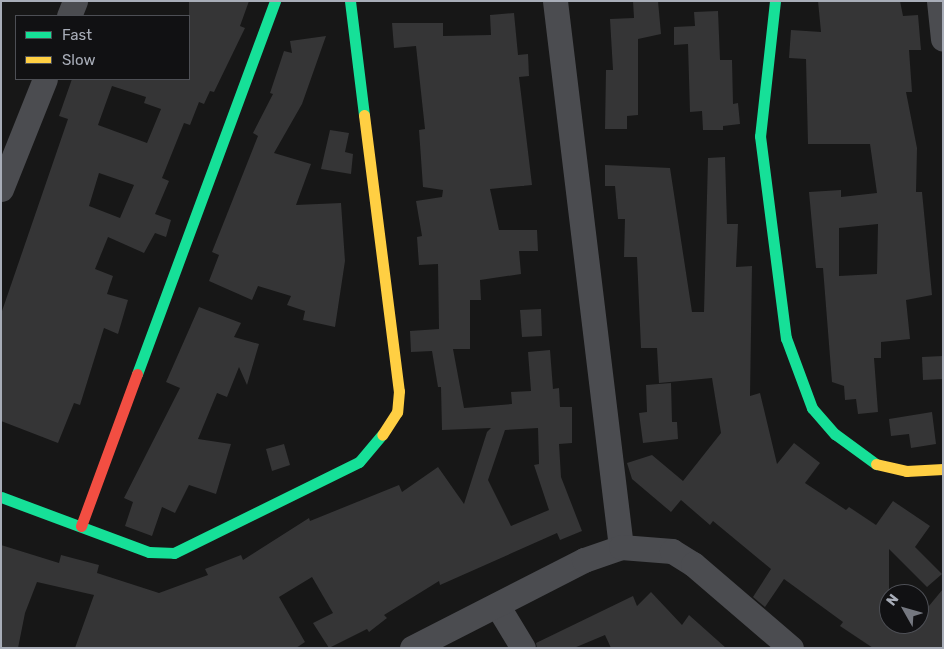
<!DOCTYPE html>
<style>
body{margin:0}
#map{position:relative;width:944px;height:649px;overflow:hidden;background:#171717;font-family:Rubik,sans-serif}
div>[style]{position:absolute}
.building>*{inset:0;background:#353536}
.street>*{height:25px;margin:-12.5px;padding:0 12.5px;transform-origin:12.5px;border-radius:12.5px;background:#4b4c50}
.fast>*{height:11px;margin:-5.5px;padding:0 5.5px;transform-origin:5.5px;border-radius:5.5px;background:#16e098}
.slow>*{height:11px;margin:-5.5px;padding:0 5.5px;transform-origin:5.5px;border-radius:5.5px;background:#ffcf43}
.jam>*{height:11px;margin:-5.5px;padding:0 5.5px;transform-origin:5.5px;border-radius:5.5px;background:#f24e42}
span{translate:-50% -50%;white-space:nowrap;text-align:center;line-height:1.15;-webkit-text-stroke:4px #111113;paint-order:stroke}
.frame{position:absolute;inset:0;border:2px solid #a8adb8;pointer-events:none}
.legend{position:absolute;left:15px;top:15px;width:175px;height:65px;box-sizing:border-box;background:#111113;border:1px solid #4d4f55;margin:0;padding:6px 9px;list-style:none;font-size:15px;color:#a8adb8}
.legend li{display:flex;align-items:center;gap:10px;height:25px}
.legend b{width:25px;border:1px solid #4d4f55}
.north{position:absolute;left:879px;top:584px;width:50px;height:50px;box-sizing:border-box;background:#111113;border:1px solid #4d4f55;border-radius:50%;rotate:308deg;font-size:14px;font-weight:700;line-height:20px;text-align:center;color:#a8adb8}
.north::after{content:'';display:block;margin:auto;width:18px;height:22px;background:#757880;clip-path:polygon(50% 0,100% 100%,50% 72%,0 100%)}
</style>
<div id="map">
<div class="building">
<i style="clip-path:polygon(evenodd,189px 1px,249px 1px,240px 26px,245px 28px,214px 92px,210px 91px,204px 104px,199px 102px,190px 125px,184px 123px,162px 178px,169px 181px,155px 214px,171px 220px,166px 237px,155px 233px,144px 253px,108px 237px,95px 269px,113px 276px,107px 294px,128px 300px,118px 334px,104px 328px,80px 405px,74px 403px,58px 443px,1px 421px,1px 314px,68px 119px,59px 116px,72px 79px,189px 79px,189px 1px,112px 86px,146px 97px,144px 103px,161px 109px,147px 143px,98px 125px,112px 86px,189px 1px,99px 173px,134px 185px,120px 218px,89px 206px,99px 173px)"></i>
<i style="clip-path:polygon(633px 1px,658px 1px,661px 34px,638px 39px,638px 115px,627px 116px,627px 129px,605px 129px,606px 70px,613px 70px,610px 19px,634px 18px)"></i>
<i style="clip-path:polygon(evenodd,818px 1px,900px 1px,903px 16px,918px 15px,921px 50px,909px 50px,912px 92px,906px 92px,917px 148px,916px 192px,922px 192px,932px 295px,906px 300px,910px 339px,881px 342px,881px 358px,874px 358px,878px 412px,858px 414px,856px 399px,845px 400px,844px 386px,832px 382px,823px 268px,816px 268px,809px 192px,841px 190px,841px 197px,877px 193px,870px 144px,808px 144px,806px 59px,789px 58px,791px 30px,821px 32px,818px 1px,878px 224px,877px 274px,839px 276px,839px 228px,878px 224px)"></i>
<i style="clip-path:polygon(718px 11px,720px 60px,732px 60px,733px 104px,738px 103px,740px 124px,723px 126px,723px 130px,703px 130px,702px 111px,690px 112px,688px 44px,674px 45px,674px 27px,695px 26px,694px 12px)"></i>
<i style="clip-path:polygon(evenodd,514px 13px,518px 55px,528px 54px,529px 76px,519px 77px,532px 185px,490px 189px,499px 230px,537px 230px,538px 251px,519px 251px,521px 274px,480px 280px,481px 300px,470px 300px,470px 349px,453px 349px,464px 408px,512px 404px,511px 392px,531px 391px,528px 352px,550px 350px,553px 389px,559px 388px,560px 407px,572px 407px,572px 443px,559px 444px,561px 477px,582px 531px,560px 540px,557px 533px,440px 585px,439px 581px,384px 615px,387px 618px,369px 632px,367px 629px,329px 648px,313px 623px,333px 613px,312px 577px,279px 597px,305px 642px,296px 648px,75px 648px,94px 595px,37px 582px,25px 613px,18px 648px,1px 648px,1px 545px,59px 563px,61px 555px,99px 565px,97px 573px,159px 593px,208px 575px,205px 569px,241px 555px,243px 560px,309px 518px,310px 521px,399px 485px,402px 492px,438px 467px,464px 504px,487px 432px,491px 428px,442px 430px,441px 387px,438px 387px,432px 351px,411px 352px,410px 331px,439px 329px,438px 264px,419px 265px,417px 237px,422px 236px,416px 201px,442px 197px,443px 190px,423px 187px,419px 130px,425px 129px,416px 46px,394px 48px,392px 23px,443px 23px,443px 36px,491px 35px,490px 15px,514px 13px,538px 428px,539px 464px,534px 465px,549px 510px,511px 526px,488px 480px,505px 430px,538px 428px)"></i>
<i style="clip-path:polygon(326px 36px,302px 104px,274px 153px,311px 164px,296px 205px,341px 203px,345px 261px,335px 327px,303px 320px,305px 311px,287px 305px,291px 296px,258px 286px,252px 300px,209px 281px,219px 255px,212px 252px,258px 136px,253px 133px,273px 94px,270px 93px,284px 51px,292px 53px,290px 41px)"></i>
<i style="clip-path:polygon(330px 130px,349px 133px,345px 152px,353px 154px,351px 174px,321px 169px)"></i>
<i style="clip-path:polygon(725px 157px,727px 224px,738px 224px,736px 267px,752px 266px,750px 396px,760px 393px,777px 464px,794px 443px,820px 463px,805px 483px,846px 510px,849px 507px,876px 525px,893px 501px,930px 526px,915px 547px,942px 574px,927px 587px,889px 549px,889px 624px,919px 624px,919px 618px,943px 589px,943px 648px,873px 648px,840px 626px,843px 622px,784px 579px,765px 607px,753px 597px,771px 569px,713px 521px,710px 525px,681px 500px,671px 512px,632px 479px,627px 463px,652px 455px,683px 481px,721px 433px,712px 378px,659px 383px,657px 348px,641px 348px,637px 257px,624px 257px,625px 219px,618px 219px,615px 186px,605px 186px,605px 165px,670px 168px,692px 312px,704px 312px,708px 158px)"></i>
<i style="clip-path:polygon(199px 307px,241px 323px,234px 337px,259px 344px,247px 385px,239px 367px,227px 397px,217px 393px,198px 439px,231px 444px,216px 494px,189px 485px,175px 513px,162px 507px,152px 536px,125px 526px,133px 502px,124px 498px,180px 388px,166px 382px)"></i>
<i style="clip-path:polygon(541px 309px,542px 336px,522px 337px,520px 310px)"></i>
<i style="clip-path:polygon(943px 356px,943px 379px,923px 380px,922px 357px)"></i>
<i style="clip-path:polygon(671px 383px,672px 422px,677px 422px,678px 439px,643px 443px,639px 413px,647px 412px,646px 385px)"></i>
<i style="clip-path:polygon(932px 412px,936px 444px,911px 448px,909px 434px,891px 436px,889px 419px)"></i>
<i style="clip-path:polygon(284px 444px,290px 465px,272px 471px,266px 449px)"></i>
<i style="clip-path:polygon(651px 592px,682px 625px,689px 615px,726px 648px,611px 648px,605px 635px,574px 648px,537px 648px,536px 643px,633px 596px,637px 606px)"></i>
</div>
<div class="street">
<i style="left:555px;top:1px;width:550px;rotate:83.11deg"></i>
<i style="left:939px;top:1px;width:38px;rotate:84deg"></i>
<i style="left:69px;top:16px;width:16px;rotate:-68deg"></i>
<i style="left:1px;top:189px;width:118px;rotate:-68.2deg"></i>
<i style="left:497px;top:605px;width:50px;rotate:58.8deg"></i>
<i style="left:412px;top:648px;width:193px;rotate:-27.1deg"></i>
<i style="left:584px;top:560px;width:39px;rotate:-19deg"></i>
<i style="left:621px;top:547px;width:51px;rotate:4.5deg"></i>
<i style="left:672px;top:551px;width:25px;rotate:32deg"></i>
<i style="left:693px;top:564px;width:129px;rotate:40.6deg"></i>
</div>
<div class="fast">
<i style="left:350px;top:1px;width:115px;rotate:83deg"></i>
<i style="left:775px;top:1px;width:136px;rotate:96.3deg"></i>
<i style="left:760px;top:136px;width:204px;rotate:82.7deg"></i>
<i style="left:786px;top:338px;width:75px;rotate:69.6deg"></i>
<i style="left:812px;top:408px;width:35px;rotate:49deg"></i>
<i style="left:835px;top:434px;width:51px;rotate:36.2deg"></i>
<i style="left:137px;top:374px;width:398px;rotate:-69.7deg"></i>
<i style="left:1px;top:497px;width:158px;rotate:20.4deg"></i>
<i style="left:149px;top:552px;width:25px;rotate:2deg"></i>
<i style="left:174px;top:553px;width:206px;rotate:-26.2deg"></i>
<i style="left:359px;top:462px;width:35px;rotate:-50deg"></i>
</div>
<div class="slow">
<i style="left:364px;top:115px;width:278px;rotate:82.8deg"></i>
<i style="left:399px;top:391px;width:21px;rotate:95deg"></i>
<i style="left:397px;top:412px;width:27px;rotate:123deg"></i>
<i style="left:876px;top:464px;width:31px;rotate:13deg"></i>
<i style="left:906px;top:471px;width:37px;rotate:-3deg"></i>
</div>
<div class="jam">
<i style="left:81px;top:526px;width:162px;rotate:-69.8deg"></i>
</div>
<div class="frame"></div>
<ul class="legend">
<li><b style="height:6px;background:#16e098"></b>Fast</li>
<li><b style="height:6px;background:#ffcf43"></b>Slow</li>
</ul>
<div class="north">N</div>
</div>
